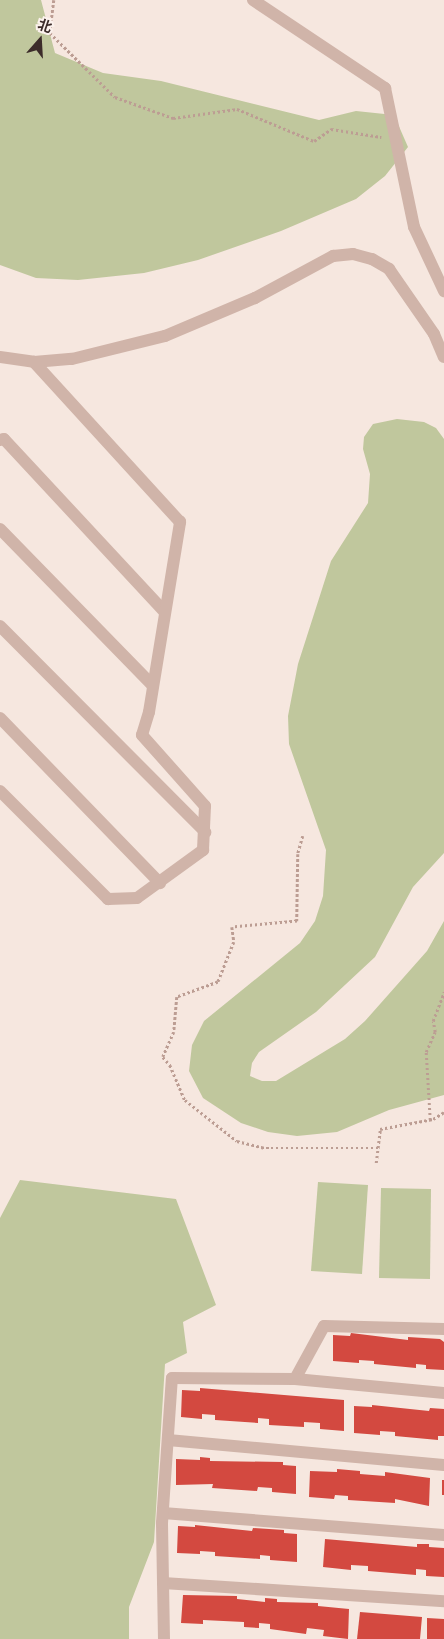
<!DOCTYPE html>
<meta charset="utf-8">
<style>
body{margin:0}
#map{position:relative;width:444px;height:1639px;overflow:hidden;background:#f6e7df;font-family:"Archivo Narrow","Noto Sans SC",sans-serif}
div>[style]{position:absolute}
.green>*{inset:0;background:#c0c79d}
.building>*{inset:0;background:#d34940}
.path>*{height:2.5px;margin-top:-1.25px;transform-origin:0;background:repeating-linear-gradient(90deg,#bc9d93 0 2.5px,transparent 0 5px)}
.minor>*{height:12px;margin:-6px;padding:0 6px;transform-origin:6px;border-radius:6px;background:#d0b4a9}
.tertiary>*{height:12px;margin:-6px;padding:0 6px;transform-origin:6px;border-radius:6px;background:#d0b4a9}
span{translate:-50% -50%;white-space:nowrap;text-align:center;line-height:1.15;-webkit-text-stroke:4.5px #fcf2ed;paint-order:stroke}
.north{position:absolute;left:15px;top:15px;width:50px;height:50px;-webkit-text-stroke:4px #fcf2ed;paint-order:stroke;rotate:19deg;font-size:14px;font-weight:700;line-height:20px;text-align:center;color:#3c2c2a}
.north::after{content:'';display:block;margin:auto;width:18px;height:22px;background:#3c2c2a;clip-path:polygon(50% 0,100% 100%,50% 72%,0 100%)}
</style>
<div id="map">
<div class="green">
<i style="clip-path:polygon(0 0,41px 0,55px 53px,103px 73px,161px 81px,319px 120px,356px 111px,394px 115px,408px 147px,385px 176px,356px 199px,281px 231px,198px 260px,144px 273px,78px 280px,36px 278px,0 265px)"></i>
<i style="clip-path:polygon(397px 419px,424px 422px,436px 428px,444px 439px,444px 853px,413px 887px,375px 957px,316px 1012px,259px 1052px,252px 1063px,250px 1076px,262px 1081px,276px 1081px,345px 1039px,365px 1021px,427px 951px,444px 921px,444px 1095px,389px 1110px,337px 1132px,297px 1136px,268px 1132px,241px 1123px,203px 1098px,189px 1071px,192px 1045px,204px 1021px,300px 943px,315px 921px,323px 896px,326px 850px,289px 744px,288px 716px,298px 664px,331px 561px,368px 503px,370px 474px,363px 449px,364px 437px,373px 424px)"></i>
<i style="clip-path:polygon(20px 1180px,176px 1199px,216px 1305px,183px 1322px,187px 1353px,165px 1364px,154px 1542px,129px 1607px,129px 1639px,0 1639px,0 1218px)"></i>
<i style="clip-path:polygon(318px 1182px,368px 1185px,362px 1274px,311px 1271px)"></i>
<i style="clip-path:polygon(381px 1188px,431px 1189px,430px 1279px,379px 1278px)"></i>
</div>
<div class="building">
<i style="clip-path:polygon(351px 1333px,408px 1340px,408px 1337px,440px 1339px,444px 1342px,444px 1370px,426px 1369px,426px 1365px,416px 1364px,416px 1368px,374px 1364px,374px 1361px,359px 1360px,359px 1363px,333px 1361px,333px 1335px,350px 1336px)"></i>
<i style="clip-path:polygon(200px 1388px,344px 1400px,344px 1431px,320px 1429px,320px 1423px,304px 1422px,304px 1427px,269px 1425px,269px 1419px,258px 1418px,258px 1423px,215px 1420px,215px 1415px,202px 1414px,202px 1419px,181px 1417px,182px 1390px,200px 1391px)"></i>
<i style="clip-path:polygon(372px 1405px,429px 1411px,430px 1408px,444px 1409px,444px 1436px,438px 1436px,438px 1440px,395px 1436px,395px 1432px,380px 1431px,380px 1435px,354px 1433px,354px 1406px,372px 1407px)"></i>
<i style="clip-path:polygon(200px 1457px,210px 1458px,210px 1461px,283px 1462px,283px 1465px,296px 1466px,296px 1494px,272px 1492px,272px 1488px,258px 1487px,257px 1491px,212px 1488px,213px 1484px,176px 1485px,176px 1459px,200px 1460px)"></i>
<i style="clip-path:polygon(337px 1469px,360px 1471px,360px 1474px,385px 1476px,385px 1472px,430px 1478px,429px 1506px,395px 1499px,395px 1503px,348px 1500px,348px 1496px,335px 1495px,334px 1499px,309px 1497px,310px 1471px,337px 1472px)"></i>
<i style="clip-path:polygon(442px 1480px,444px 1480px,444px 1495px,442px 1495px)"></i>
<i style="clip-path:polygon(195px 1525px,252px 1531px,253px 1528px,284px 1530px,284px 1533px,297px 1534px,297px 1562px,270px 1560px,270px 1556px,260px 1555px,260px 1559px,215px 1556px,215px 1552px,200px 1551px,200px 1554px,177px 1553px,178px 1526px,195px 1527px)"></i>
<i style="clip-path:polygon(325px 1539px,417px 1547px,417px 1544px,429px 1544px,429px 1547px,444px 1548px,444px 1577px,426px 1576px,426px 1570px,416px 1569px,416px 1575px,368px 1571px,368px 1566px,351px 1565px,351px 1570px,323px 1567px)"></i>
<i style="clip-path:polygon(183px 1595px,237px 1596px,237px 1599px,265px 1602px,265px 1598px,277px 1599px,277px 1602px,318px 1603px,318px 1606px,349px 1609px,348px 1639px,323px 1636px,324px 1630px,307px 1628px,306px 1634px,270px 1629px,270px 1624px,259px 1623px,259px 1628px,244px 1627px,244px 1622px,203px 1620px,203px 1624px,181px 1623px)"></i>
<i style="clip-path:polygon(360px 1612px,422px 1617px,420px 1639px,357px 1639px)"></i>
<i style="clip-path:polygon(427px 1618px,444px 1619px,444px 1639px,427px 1639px)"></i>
</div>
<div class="path">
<i style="left:54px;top:0;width:33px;rotate:97deg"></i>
<i style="left:50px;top:33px;width:91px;rotate:44.6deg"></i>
<i style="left:115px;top:97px;width:62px;rotate:19.9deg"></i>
<i style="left:173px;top:118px;width:65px;rotate:-8deg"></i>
<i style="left:237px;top:109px;width:83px;rotate:22.6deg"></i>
<i style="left:314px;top:141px;width:21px;rotate:-35deg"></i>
<i style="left:331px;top:129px;width:51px;rotate:9.1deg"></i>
<i style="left:303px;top:836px;width:19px;rotate:106deg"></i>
<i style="left:298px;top:854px;width:67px;rotate:90.9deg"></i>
<i style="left:297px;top:921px;width:65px;rotate:174.7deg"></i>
<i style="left:232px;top:927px;width:15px;rotate:82deg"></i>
<i style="left:234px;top:942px;width:43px;rotate:111.8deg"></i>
<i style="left:218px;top:982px;width:44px;rotate:159.9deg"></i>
<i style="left:177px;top:997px;width:35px;rotate:95deg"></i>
<i style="left:174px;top:1032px;width:27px;rotate:114deg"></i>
<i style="left:163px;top:1057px;width:11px;rotate:49deg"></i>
<i style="left:170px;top:1065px;width:38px;rotate:67deg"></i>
<i style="left:185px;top:1100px;width:66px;rotate:38.3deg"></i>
<i style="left:237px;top:1141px;width:30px;rotate:14deg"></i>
<i style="left:266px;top:1148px;width:112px"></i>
<i style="left:430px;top:1120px;width:68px;rotate:-93.4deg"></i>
<i style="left:426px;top:1052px;width:22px;rotate:-66deg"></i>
<i style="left:435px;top:1032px;width:11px;rotate:-100deg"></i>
<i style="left:433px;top:1021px;width:31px;rotate:-69deg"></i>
<i style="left:376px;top:1163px;width:34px;rotate:-83deg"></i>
<i style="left:380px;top:1129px;width:54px;rotate:-10.7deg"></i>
<i style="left:433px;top:1119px;width:13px;rotate:-32deg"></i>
</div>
<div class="minor">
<i style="left:253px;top:0;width:159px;rotate:33.7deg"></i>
<i style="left:385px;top:88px;width:142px;rotate:78.2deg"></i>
<i style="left:414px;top:227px;width:71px;rotate:64.9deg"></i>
<i style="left:0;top:440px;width:4px;rotate:-14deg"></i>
<i style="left:4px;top:439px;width:236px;rotate:47.1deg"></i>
<i style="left:0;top:529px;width:219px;rotate:45.7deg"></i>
<i style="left:0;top:626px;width:291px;rotate:45.1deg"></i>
<i style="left:0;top:718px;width:230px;rotate:45.9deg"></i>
<i style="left:444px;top:1329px;width:120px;rotate:-178.6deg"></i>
<i style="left:324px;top:1326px;width:60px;rotate:118.7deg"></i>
<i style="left:295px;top:1379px;width:150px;rotate:5.4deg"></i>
<i style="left:168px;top:1440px;width:277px;rotate:5.2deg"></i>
<i style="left:163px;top:1513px;width:282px;rotate:4.5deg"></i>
<i style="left:163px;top:1583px;width:282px;rotate:3.7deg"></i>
</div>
<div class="tertiary">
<i style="left:0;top:357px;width:34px;rotate:8deg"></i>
<i style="left:34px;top:362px;width:38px;rotate:-5deg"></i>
<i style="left:72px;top:359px;width:96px;rotate:-13.9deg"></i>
<i style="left:165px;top:336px;width:98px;rotate:-22.9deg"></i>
<i style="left:255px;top:298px;width:89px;rotate:-28.3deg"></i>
<i style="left:333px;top:256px;width:20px;rotate:-6deg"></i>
<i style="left:353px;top:254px;width:20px;rotate:15deg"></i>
<i style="left:372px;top:259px;width:20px;rotate:30deg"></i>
<i style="left:389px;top:269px;width:79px;rotate:55.3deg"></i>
<i style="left:434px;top:334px;width:25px;rotate:67deg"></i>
<i style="left:0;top:791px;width:153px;rotate:45deg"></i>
<i style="left:108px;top:899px;width:29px;rotate:-2deg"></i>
<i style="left:137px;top:898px;width:82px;rotate:-36deg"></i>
<i style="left:203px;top:850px;width:44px;rotate:-87.4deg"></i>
<i style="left:205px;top:806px;width:95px;rotate:-131.6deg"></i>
<i style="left:142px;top:735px;width:24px;rotate:-73deg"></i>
<i style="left:149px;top:712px;width:193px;rotate:-80.7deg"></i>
<i style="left:180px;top:522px;width:217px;rotate:-132.4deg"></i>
<i style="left:164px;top:1639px;width:116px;rotate:-91deg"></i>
<i style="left:162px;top:1523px;width:145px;rotate:-86.1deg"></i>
<i style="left:172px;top:1378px;width:123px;rotate:0.5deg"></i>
</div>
<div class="north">北</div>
</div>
